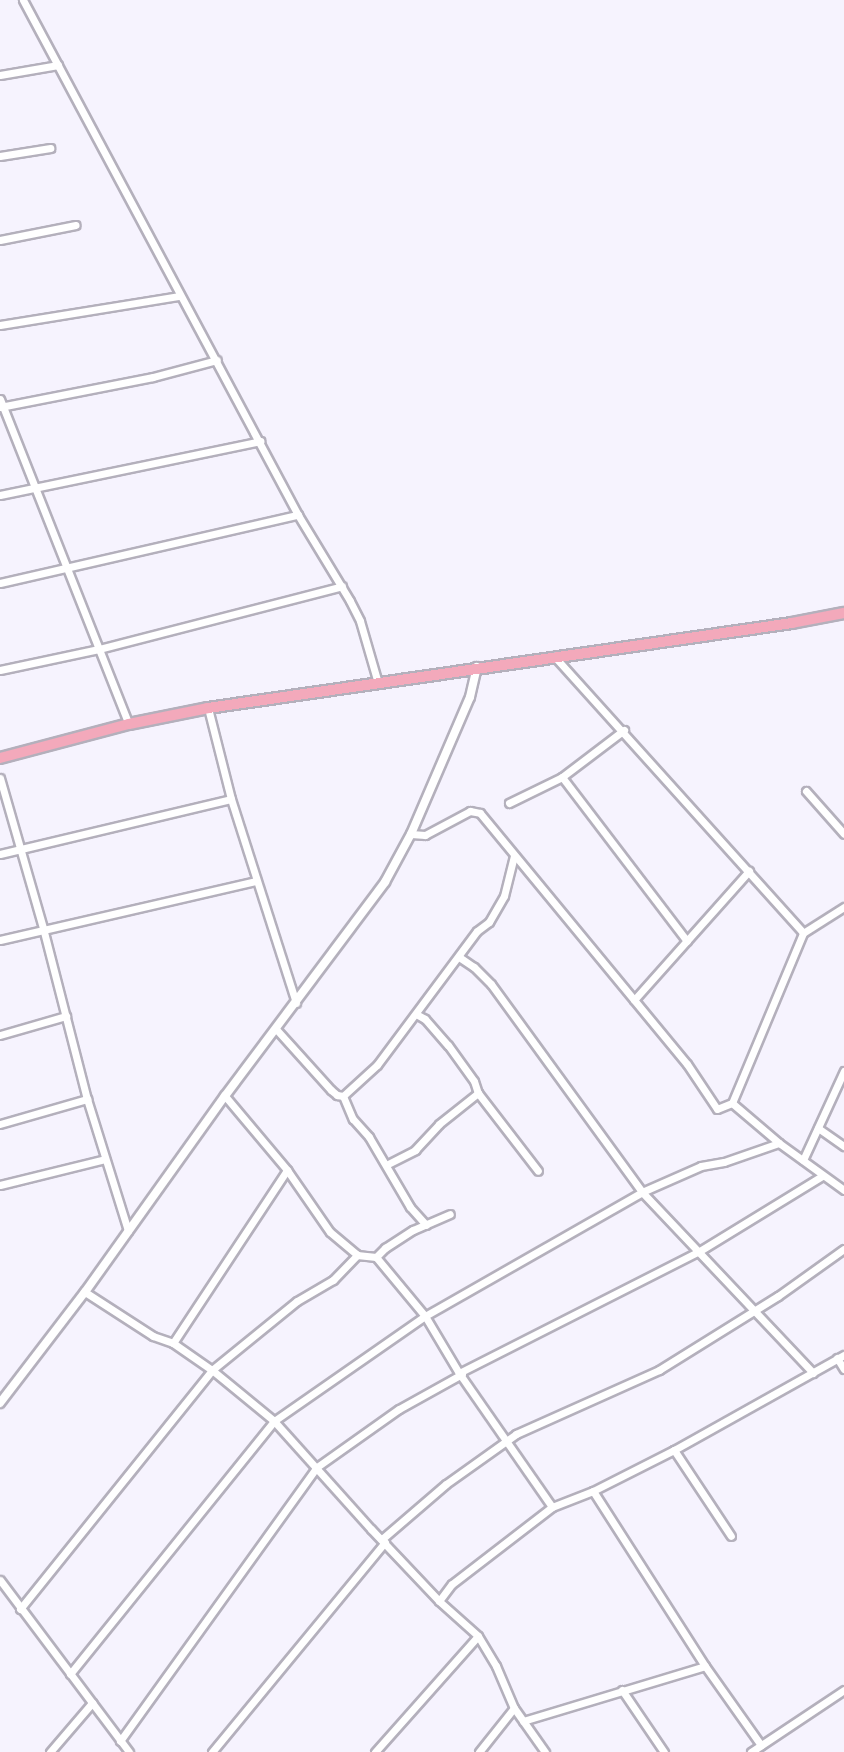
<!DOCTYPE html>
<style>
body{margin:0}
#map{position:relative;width:844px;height:1752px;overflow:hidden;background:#f6f3fe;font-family:Literata,serif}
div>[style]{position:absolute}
.roads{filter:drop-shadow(2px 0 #b4b0bc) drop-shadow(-2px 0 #b4b0bc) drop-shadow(0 2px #b4b0bc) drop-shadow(0 -2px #b4b0bc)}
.minor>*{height:7px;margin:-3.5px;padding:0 3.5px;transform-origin:3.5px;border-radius:3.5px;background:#fff}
.tertiary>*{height:8px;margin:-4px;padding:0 4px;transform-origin:4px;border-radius:4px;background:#fff}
.primary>*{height:10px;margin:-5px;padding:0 5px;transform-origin:5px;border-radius:5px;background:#f3a9bb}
span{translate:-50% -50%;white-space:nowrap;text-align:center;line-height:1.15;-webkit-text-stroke:4.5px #f6f3fe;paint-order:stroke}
</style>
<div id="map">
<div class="roads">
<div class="minor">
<i style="left:23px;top:0;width:584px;rotate:61.9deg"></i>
<i style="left:298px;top:515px;width:100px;rotate:58.8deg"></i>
<i style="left:350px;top:601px;width:22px;rotate:63deg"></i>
<i style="left:360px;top:621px;width:65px;rotate:73.8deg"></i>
<i style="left:0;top:75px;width:59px;rotate:-9.8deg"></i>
<i style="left:0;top:156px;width:51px;rotate:-9.1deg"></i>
<i style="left:0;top:240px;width:77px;rotate:-11.2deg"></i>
<i style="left:0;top:325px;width:182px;rotate:-9.2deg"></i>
<i style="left:0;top:399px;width:350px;rotate:68.4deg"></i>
<i style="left:0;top:407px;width:156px;rotate:-11.1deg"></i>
<i style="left:153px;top:377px;width:66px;rotate:-14.9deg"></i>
<i style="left:0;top:495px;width:266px;rotate:-11.7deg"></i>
<i style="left:0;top:583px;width:306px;rotate:-12.9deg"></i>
<i style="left:554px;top:656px;width:372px;rotate:48deg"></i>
<i style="left:0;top:670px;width:101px;rotate:-12deg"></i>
<i style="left:99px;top:649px;width:251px;rotate:-14.5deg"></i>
<i style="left:208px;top:708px;width:94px;rotate:75.8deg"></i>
<i style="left:231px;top:799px;width:214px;rotate:72.3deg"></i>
<i style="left:562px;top:777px;width:206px;rotate:52.7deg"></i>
<i style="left:0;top:778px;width:156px;rotate:74deg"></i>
<i style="left:43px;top:928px;width:177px;rotate:75.6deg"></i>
<i style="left:87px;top:1099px;width:138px;rotate:72.7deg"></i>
<i style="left:806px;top:791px;width:57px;rotate:48.5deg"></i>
<i style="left:509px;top:803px;width:59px;rotate:-26.1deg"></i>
<i style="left:562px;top:777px;width:78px;rotate:-37.2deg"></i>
<i style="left:411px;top:834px;width:14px;rotate:4deg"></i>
<i style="left:425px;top:835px;width:51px;rotate:-28.1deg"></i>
<i style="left:470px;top:811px;width:10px;rotate:11deg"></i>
<i style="left:480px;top:813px;width:325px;rotate:50.5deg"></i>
<i style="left:687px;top:1064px;width:54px;rotate:56.3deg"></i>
<i style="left:717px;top:1109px;width:16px;rotate:-22deg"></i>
<i style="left:732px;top:1103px;width:184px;rotate:-67.3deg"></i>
<i style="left:803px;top:933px;width:49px;rotate:-32.4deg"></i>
<i style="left:0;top:854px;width:237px;rotate:-13.4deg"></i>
<i style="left:0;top:940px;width:262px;rotate:-13deg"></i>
<i style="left:459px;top:957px;width:18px;rotate:34deg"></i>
<i style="left:474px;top:967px;width:24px;rotate:45deg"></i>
<i style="left:491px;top:984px;width:257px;rotate:54deg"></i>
<i style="left:642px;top:1192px;width:249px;rotate:46.6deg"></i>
<i style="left:634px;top:1000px;width:173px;rotate:-48.3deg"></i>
<i style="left:416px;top:1014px;width:10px;rotate:29deg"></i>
<i style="left:425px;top:1019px;width:35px;rotate:49deg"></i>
<i style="left:448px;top:1045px;width:44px;rotate:54.2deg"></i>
<i style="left:474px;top:1081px;width:13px;rotate:72deg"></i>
<i style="left:478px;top:1093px;width:98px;rotate:52.4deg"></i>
<i style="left:276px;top:1029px;width:82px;rotate:48deg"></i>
<i style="left:331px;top:1090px;width:8px;rotate:40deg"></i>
<i style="left:337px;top:1095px;width:6px;rotate:9deg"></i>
<i style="left:0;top:1035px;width:69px;rotate:-16.1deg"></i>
<i style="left:225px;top:1096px;width:97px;rotate:50deg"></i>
<i style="left:287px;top:1170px;width:75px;rotate:55.3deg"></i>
<i style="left:330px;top:1232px;width:35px;rotate:40deg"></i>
<i style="left:357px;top:1255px;width:19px;rotate:6deg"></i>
<i style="left:376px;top:1257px;width:77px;rotate:50.3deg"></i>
<i style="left:425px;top:1316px;width:66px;rotate:59.2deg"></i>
<i style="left:459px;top:1373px;width:163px;rotate:55.2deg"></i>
<i style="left:343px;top:1096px;width:46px;rotate:-42.4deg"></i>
<i style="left:377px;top:1065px;width:167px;rotate:-53.3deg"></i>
<i style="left:477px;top:931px;width:15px;rotate:-37deg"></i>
<i style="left:489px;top:922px;width:30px;rotate:-60deg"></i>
<i style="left:504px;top:896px;width:41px;rotate:-76deg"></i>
<i style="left:343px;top:1096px;width:25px;rotate:67deg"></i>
<i style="left:353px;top:1119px;width:24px;rotate:48deg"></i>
<i style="left:369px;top:1137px;width:81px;rotate:59.6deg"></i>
<i style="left:410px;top:1207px;width:24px;rotate:48deg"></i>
<i style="left:732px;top:1103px;width:62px;rotate:40.4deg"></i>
<i style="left:779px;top:1143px;width:80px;rotate:35.9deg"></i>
<i style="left:0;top:1124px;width:91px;rotate:-16deg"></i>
<i style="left:818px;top:1128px;width:32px;rotate:35deg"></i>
<i style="left:803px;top:1160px;width:98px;rotate:-65.3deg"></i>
<i style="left:386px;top:1165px;width:33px;rotate:-27deg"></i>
<i style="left:415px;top:1150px;width:35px;rotate:-47deg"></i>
<i style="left:439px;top:1124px;width:50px;rotate:-38.5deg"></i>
<i style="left:0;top:1185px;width:108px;rotate:-13.9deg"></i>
<i style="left:376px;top:1257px;width:13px;rotate:-45deg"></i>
<i style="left:385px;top:1248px;width:33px;rotate:-33deg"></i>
<i style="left:413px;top:1230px;width:40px;rotate:-23.4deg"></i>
<i style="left:85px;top:1292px;width:81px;rotate:32.9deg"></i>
<i style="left:153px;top:1336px;width:21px;rotate:19deg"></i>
<i style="left:173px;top:1343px;width:47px;rotate:34.7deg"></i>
<i style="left:212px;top:1370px;width:80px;rotate:39.4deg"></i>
<i style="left:274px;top:1421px;width:145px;rotate:48.1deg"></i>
<i style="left:371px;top:1529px;width:99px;rotate:46.6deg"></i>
<i style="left:439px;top:1601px;width:52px;rotate:41.9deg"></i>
<i style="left:478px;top:1636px;width:35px;rotate:59deg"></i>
<i style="left:496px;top:1666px;width:46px;rotate:66.8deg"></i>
<i style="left:514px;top:1708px;width:54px;rotate:54.8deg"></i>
<i style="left:173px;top:1343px;width:207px;rotate:-56.6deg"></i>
<i style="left:837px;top:1358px;width:13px;rotate:58deg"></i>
<i style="left:459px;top:1373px;width:268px;rotate:-26.9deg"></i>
<i style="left:698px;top:1252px;width:145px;rotate:-31.5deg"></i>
<i style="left:674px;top:1450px;width:103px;rotate:56.5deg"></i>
<i style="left:593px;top:1491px;width:208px;rotate:57.4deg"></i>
<i style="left:705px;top:1666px;width:97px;rotate:54.7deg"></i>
<i style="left:382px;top:1539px;width:84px;rotate:-40.7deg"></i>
<i style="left:446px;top:1484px;width:86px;rotate:-35.5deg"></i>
<i style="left:516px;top:1434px;width:157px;rotate:-24.1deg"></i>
<i style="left:659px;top:1370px;width:140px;rotate:-31.9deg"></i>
<i style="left:778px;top:1296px;width:81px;rotate:-35.5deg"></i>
<i style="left:0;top:1580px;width:215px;rotate:53.1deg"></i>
<i style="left:439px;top:1601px;width:21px;rotate:-53deg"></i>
<i style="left:452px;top:1584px;width:126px;rotate:-37.6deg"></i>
<i style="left:552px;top:1507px;width:44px;rotate:-21.3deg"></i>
<i style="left:593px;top:1491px;width:91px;rotate:-26.8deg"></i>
<i style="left:674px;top:1450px;width:195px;rotate:-29.2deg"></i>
<i style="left:20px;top:1609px;width:307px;rotate:-51.2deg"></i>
<i style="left:212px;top:1370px;width:109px;rotate:-39.1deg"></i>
<i style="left:297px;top:1301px;width:42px;rotate:-30.3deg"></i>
<i style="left:333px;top:1280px;width:35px;rotate:-46deg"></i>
<i style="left:70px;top:1674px;width:325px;rotate:-51.1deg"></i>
<i style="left:274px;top:1421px;width:184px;rotate:-34.8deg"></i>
<i style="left:425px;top:1316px;width:250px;rotate:-29.7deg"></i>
<i style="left:642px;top:1192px;width:64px;rotate:-23.8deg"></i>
<i style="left:701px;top:1166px;width:23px;rotate:-10deg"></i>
<i style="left:724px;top:1162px;width:58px;rotate:-19.1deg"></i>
<i style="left:622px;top:1690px;width:75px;rotate:55.9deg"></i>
<i style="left:523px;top:1721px;width:190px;rotate:-16.8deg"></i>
<i style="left:120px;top:1741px;width:337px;rotate:-54.3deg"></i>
<i style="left:317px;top:1467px;width:100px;rotate:-35.3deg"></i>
<i style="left:399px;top:1409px;width:72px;rotate:-29.1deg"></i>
<i style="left:50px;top:1752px;width:65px;rotate:-49.4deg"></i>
<i style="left:212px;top:1752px;width:272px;rotate:-50.5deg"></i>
<i style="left:375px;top:1752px;width:155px;rotate:-48.4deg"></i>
<i style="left:479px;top:1752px;width:56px;rotate:-51.5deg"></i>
<i style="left:751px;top:1752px;width:112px;rotate:-33.7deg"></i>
</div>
<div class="tertiary">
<i style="left:0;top:1403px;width:140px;rotate:-52.6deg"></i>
<i style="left:85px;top:1292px;width:241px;rotate:-54.5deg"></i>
<i style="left:225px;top:1096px;width:267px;rotate:-53.2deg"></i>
<i style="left:385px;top:882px;width:55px;rotate:-61.6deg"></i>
<i style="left:411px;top:834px;width:149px;rotate:-66.7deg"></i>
<i style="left:470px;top:697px;width:31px;rotate:-77deg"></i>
</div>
<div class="primary">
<i style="left:0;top:758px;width:133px;rotate:-14.8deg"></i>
<i style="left:129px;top:724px;width:81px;rotate:-11.4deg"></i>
<i style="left:208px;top:708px;width:590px;rotate:-8.28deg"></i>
<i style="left:792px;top:623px;width:53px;rotate:-10.9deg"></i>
</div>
</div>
</div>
